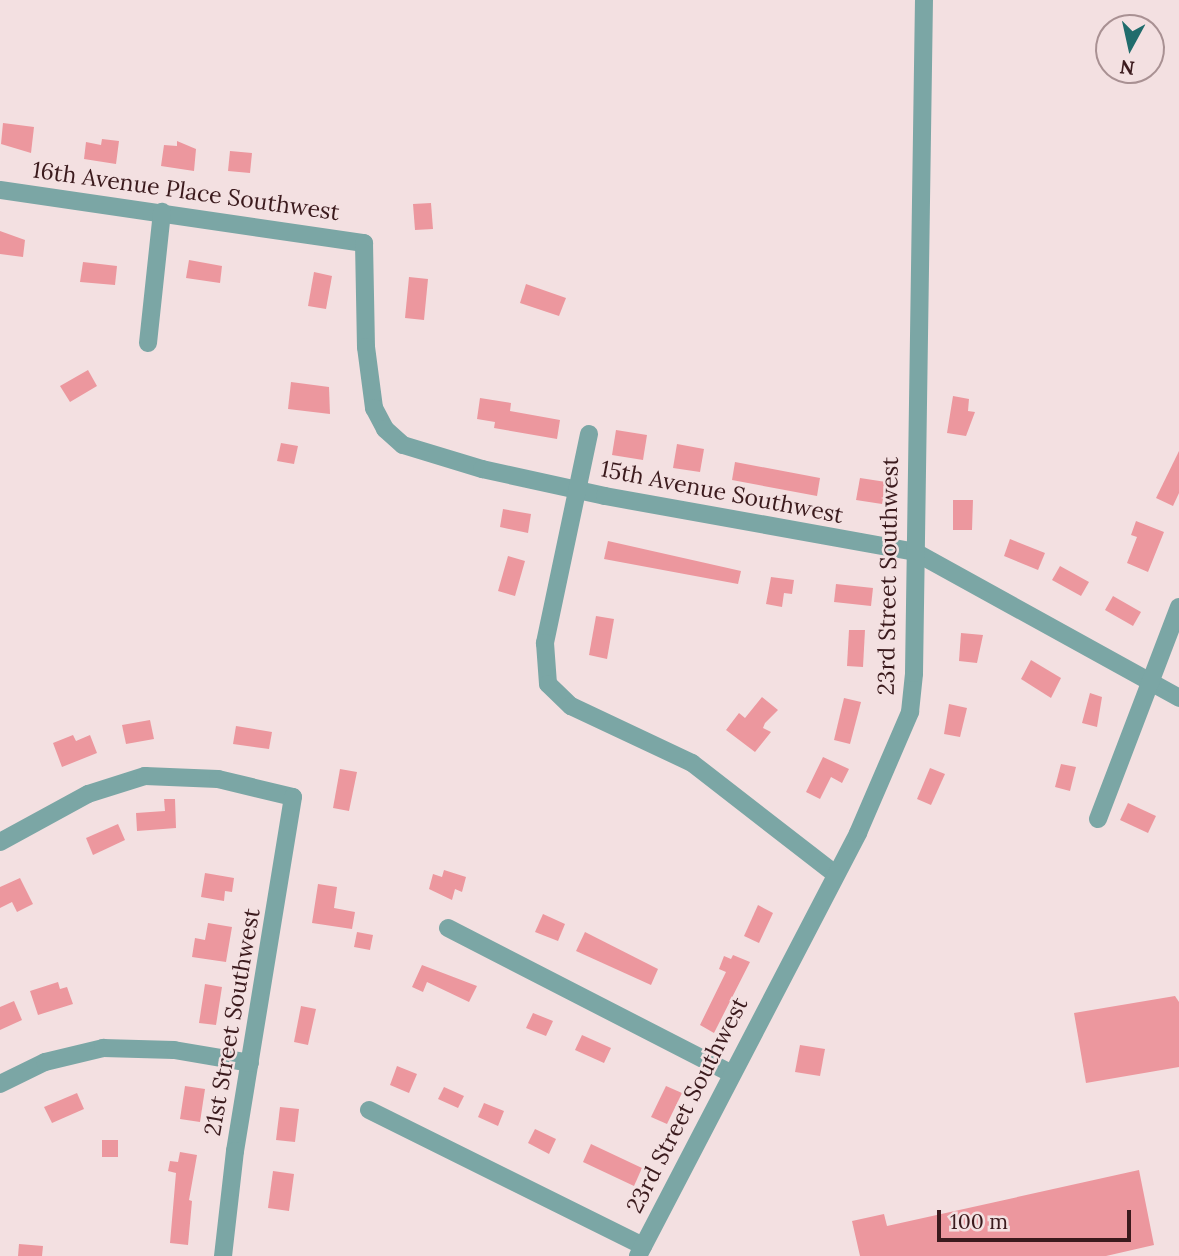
<!DOCTYPE html>
<style>
body{margin:0}
#map{position:relative;width:1179px;height:1256px;overflow:hidden;background:#f3e0e1;font-family:Lora,serif}
div>[style]{position:absolute}
.building>*{inset:0;background:#ec979e}
.minor>*{height:18px;margin:-9px;padding:0 9px;transform-origin:9px;border-radius:9px;background:#7ba6a5}
span{translate:-50% -50%;white-space:nowrap;text-align:center;line-height:1.15;-webkit-text-stroke:5px #f3e0e1;paint-order:stroke}
.street-label{font-size:23px;color:#3b1a1d}
.north{position:absolute;left:1095px;top:14px;width:70px;height:70px;box-sizing:border-box;background:#f3e0e1;border:2px solid #a99193;border-radius:50%;rotate:188deg;font-size:19px;font-weight:700;line-height:28px;text-align:center;color:#3b1a1d}
.north::after{content:'';display:block;margin:auto;width:24px;height:32px;background:#206c6c;clip-path:polygon(50% 0,100% 100%,50% 72%,0 100%)}
.scale{position:absolute;left:937px;top:1210px;width:194px;height:32px;box-sizing:border-box;border:4px solid #3b1a1d;border-top:0;padding-left:9px;font-size:21px;line-height:24px;white-space:nowrap;color:#3b1a1d;-webkit-text-stroke:5px #f3e0e1;paint-order:stroke}
</style>
<div id="map">
<div class="building">
<i style="clip-path:polygon(3px 123px,34px 127px,31px 153px,1px 144px)"></i>
<i style="clip-path:polygon(102px 139px,119px 141px,116px 164px,84px 159px,86px 142px,101px 145px)"></i>
<i style="clip-path:polygon(177px 141px,196px 149px,194px 171px,161px 166px,164px 145px,177px 146px)"></i>
<i style="clip-path:polygon(230px 151px,252px 153px,250px 173px,228px 171px)"></i>
<i style="clip-path:polygon(431px 203px,433px 229px,415px 230px,413px 204px)"></i>
<i style="clip-path:polygon(0 231px,25px 240px,23px 257px,0 254px)"></i>
<i style="clip-path:polygon(189px 260px,222px 266px,220px 283px,186px 278px)"></i>
<i style="clip-path:polygon(83px 262px,117px 266px,115px 285px,80px 282px)"></i>
<i style="clip-path:polygon(314px 272px,332px 276px,326px 309px,308px 306px)"></i>
<i style="clip-path:polygon(409px 277px,428px 279px,424px 320px,405px 318px)"></i>
<i style="clip-path:polygon(526px 284px,566px 298px,559px 316px,520px 303px)"></i>
<i style="clip-path:polygon(88px 370px,97px 386px,70px 402px,60px 386px)"></i>
<i style="clip-path:polygon(291px 382px,329px 387px,330px 414px,288px 409px)"></i>
<i style="clip-path:polygon(953px 396px,969px 399px,968px 411px,975px 412px,966px 436px,947px 433px)"></i>
<i style="clip-path:polygon(480px 398px,511px 403px,510px 411px,560px 420px,557px 439px,494px 428px,495px 422px,477px 419px)"></i>
<i style="clip-path:polygon(616px 430px,647px 435px,643px 460px,612px 455px)"></i>
<i style="clip-path:polygon(281px 443px,298px 446px,294px 464px,277px 461px)"></i>
<i style="clip-path:polygon(677px 444px,704px 449px,700px 472px,673px 468px)"></i>
<i style="clip-path:polygon(1179px 451px,1179px 493px,1173px 506px,1156px 498px)"></i>
<i style="clip-path:polygon(735px 462px,820px 478px,817px 496px,732px 480px)"></i>
<i style="clip-path:polygon(860px 478px,886px 482px,882px 504px,856px 500px)"></i>
<i style="clip-path:polygon(953px 500px,973px 500px,972px 530px,953px 530px)"></i>
<i style="clip-path:polygon(503px 509px,531px 514px,528px 533px,500px 527px)"></i>
<i style="clip-path:polygon(1136px 521px,1164px 532px,1148px 572px,1127px 563px,1137px 537px,1131px 535px)"></i>
<i style="clip-path:polygon(1010px 539px,1045px 553px,1038px 570px,1004px 556px)"></i>
<i style="clip-path:polygon(608px 541px,741px 571px,738px 584px,604px 559px)"></i>
<i style="clip-path:polygon(508px 556px,525px 561px,515px 596px,498px 591px)"></i>
<i style="clip-path:polygon(1060px 566px,1089px 582px,1081px 596px,1052px 580px)"></i>
<i style="clip-path:polygon(771px 577px,794px 580px,792px 594px,784px 593px,782px 607px,766px 604px)"></i>
<i style="clip-path:polygon(836px 584px,873px 588px,871px 606px,834px 602px)"></i>
<i style="clip-path:polygon(1113px 596px,1141px 612px,1133px 626px,1105px 610px)"></i>
<i style="clip-path:polygon(596px 616px,614px 619px,607px 659px,589px 655px)"></i>
<i style="clip-path:polygon(849px 630px,865px 630px,863px 667px,847px 666px)"></i>
<i style="clip-path:polygon(961px 633px,983px 635px,977px 663px,959px 661px)"></i>
<i style="clip-path:polygon(1031px 660px,1061px 678px,1051px 698px,1021px 679px)"></i>
<i style="clip-path:polygon(1090px 693px,1102px 697px,1097px 727px,1082px 723px)"></i>
<i style="clip-path:polygon(762px 697px,778px 710px,765px 723px,763px 728px,771px 732px,755px 752px,726px 730px,739px 713px,745px 718px)"></i>
<i style="clip-path:polygon(844px 698px,861px 702px,850px 744px,834px 740px)"></i>
<i style="clip-path:polygon(949px 704px,967px 708px,960px 737px,944px 734px)"></i>
<i style="clip-path:polygon(150px 720px,154px 739px,126px 744px,122px 725px)"></i>
<i style="clip-path:polygon(236px 726px,272px 732px,269px 749px,233px 744px)"></i>
<i style="clip-path:polygon(73px 735px,76px 741px,90px 735px,97px 753px,62px 767px,53px 743px)"></i>
<i style="clip-path:polygon(823px 757px,849px 769px,842px 783px,831px 777px,820px 799px,806px 792px)"></i>
<i style="clip-path:polygon(1061px 764px,1076px 767px,1070px 791px,1055px 787px)"></i>
<i style="clip-path:polygon(930px 768px,945px 774px,931px 805px,917px 799px)"></i>
<i style="clip-path:polygon(340px 769px,357px 772px,349px 811px,333px 808px)"></i>
<i style="clip-path:polygon(164px 799px,175px 799px,176px 828px,137px 831px,136px 813px,165px 811px)"></i>
<i style="clip-path:polygon(1128px 803px,1156px 816px,1148px 833px,1120px 820px)"></i>
<i style="clip-path:polygon(118px 824px,125px 840px,93px 855px,86px 838px)"></i>
<i style="clip-path:polygon(444px 870px,466px 877px,462px 892px,455px 889px,452px 900px,429px 889px,433px 874px,442px 877px)"></i>
<i style="clip-path:polygon(205px 873px,234px 878px,232px 892px,225px 891px,224px 901px,201px 897px)"></i>
<i style="clip-path:polygon(20px 878px,33px 904px,17px 912px,12px 902px,0 908px,0 887px)"></i>
<i style="clip-path:polygon(318px 884px,337px 887px,334px 908px,355px 912px,352px 929px,312px 923px)"></i>
<i style="clip-path:polygon(758px 905px,773px 913px,759px 943px,744px 936px)"></i>
<i style="clip-path:polygon(543px 914px,565px 924px,558px 941px,535px 932px)"></i>
<i style="clip-path:polygon(208px 923px,232px 927px,226px 962px,192px 957px,195px 938px,205px 940px)"></i>
<i style="clip-path:polygon(357px 932px,373px 935px,370px 950px,354px 947px)"></i>
<i style="clip-path:polygon(585px 932px,658px 969px,651px 985px,576px 951px)"></i>
<i style="clip-path:polygon(733px 955px,750px 962px,714px 1033px,700px 1025px,726px 972px,719px 969px,724px 956px,731px 959px)"></i>
<i style="clip-path:polygon(422px 965px,477px 986px,469px 1002px,427px 982px,423px 992px,412px 987px)"></i>
<i style="clip-path:polygon(58px 982px,60px 989px,67px 987px,73px 1004px,38px 1015px,30px 991px)"></i>
<i style="clip-path:polygon(205px 984px,222px 987px,216px 1025px,199px 1023px)"></i>
<i style="clip-path:polygon(1175px 996px,1179px 1002px,1179px 1067px,1086px 1083px,1074px 1013px)"></i>
<i style="clip-path:polygon(14px 1001px,22px 1020px,0 1030px,0 1007px)"></i>
<i style="clip-path:polygon(301px 1006px,316px 1009px,308px 1045px,294px 1042px)"></i>
<i style="clip-path:polygon(533px 1013px,553px 1021px,546px 1036px,526px 1028px)"></i>
<i style="clip-path:polygon(582px 1035px,611px 1048px,604px 1063px,575px 1050px)"></i>
<i style="clip-path:polygon(800px 1045px,825px 1049px,820px 1076px,795px 1072px)"></i>
<i style="clip-path:polygon(397px 1066px,417px 1074px,409px 1093px,390px 1085px)"></i>
<i style="clip-path:polygon(185px 1086px,205px 1089px,200px 1122px,180px 1119px)"></i>
<i style="clip-path:polygon(666px 1086px,682px 1093px,667px 1124px,651px 1117px)"></i>
<i style="clip-path:polygon(444px 1087px,464px 1096px,458px 1108px,438px 1099px)"></i>
<i style="clip-path:polygon(77px 1093px,84px 1109px,52px 1123px,44px 1107px)"></i>
<i style="clip-path:polygon(484px 1103px,504px 1111px,498px 1126px,478px 1117px)"></i>
<i style="clip-path:polygon(280px 1107px,299px 1109px,295px 1142px,276px 1140px)"></i>
<i style="clip-path:polygon(535px 1129px,556px 1139px,549px 1154px,528px 1143px)"></i>
<i style="clip-path:polygon(102px 1140px,118px 1140px,118px 1157px,102px 1157px)"></i>
<i style="clip-path:polygon(591px 1144px,642px 1168px,634px 1186px,583px 1162px)"></i>
<i style="clip-path:polygon(180px 1152px,197px 1155px,189px 1200px,192px 1201px,188px 1245px,170px 1243px,176px 1173px,168px 1171px,170px 1161px,178px 1162px)"></i>
<i style="clip-path:polygon(1139px 1170px,1154px 1245px,1106px 1256px,860px 1256px,852px 1221px,884px 1214px,887px 1226px)"></i>
<i style="clip-path:polygon(273px 1171px,294px 1174px,289px 1211px,268px 1208px)"></i>
<i style="clip-path:polygon(19px 1244px,43px 1246px,42px 1256px,18px 1256px)"></i>
</div>
<div class="minor">
<i style="left:0;top:190px;width:368px;rotate:8.3deg"></i>
<i style="left:364px;top:243px;width:104px;rotate:88.9deg"></i>
<i style="left:366px;top:347px;width:62px;rotate:82.5deg"></i>
<i style="left:374px;top:408px;width:24px;rotate:62deg"></i>
<i style="left:385px;top:429px;width:24px;rotate:42deg"></i>
<i style="left:403px;top:445px;width:83px;rotate:16.9deg"></i>
<i style="left:482px;top:469px;width:126px;rotate:12.4deg"></i>
<i style="left:605px;top:496px;width:315px;rotate:10.2deg"></i>
<i style="left:915px;top:552px;width:302px;rotate:28.9deg"></i>
<i style="left:148px;top:343px;width:132px;rotate:-83.9deg"></i>
<i style="left:589px;top:434px;width:214px;rotate:101.9deg"></i>
<i style="left:545px;top:643px;width:41px;rotate:85.8deg"></i>
<i style="left:548px;top:684px;width:32px;rotate:44deg"></i>
<i style="left:571px;top:706px;width:134px;rotate:25.2deg"></i>
<i style="left:692px;top:763px;width:181px;rotate:37.8deg"></i>
<i style="left:1098px;top:819px;width:227px;rotate:-69.1deg"></i>
<i style="left:0;top:842px;width:100px;rotate:-28.6deg"></i>
<i style="left:88px;top:794px;width:60px;rotate:-17.5deg"></i>
<i style="left:145px;top:776px;width:73px;rotate:2.4deg"></i>
<i style="left:218px;top:779px;width:77px;rotate:13.5deg"></i>
<i style="left:293px;top:797px;width:359px;rotate:99.3deg"></i>
<i style="left:235px;top:1151px;width:106px;rotate:96.5deg"></i>
<i style="left:448px;top:928px;width:319px;rotate:27.2deg"></i>
<i style="left:0;top:1084px;width:50px;rotate:-26.1deg"></i>
<i style="left:45px;top:1062px;width:60px;rotate:-13.6deg"></i>
<i style="left:103px;top:1048px;width:71px;rotate:1.6deg"></i>
<i style="left:174px;top:1050px;width:77px;rotate:9.7deg"></i>
<i style="left:369px;top:1110px;width:306px;rotate:26.4deg"></i>
<i style="left:638px;top:1256px;width:477px;rotate:-62.5deg"></i>
<i style="left:858px;top:833px;width:132px;rotate:-66.7deg"></i>
<i style="left:910px;top:712px;width:39px;rotate:-84deg"></i>
<i style="left:914px;top:673px;width:673px;rotate:-89.15deg"></i>
</div>
<div class="street-label">
<span style="left:186px;top:191px;rotate:8deg">16th Avenue Place Southwest</span>
<span style="left:722px;top:492px;rotate:11deg">15th Avenue Southwest</span>
<span style="left:888px;top:576px;rotate:-89deg">23rd Street Southwest</span>
<span style="left:232px;top:1022px;rotate:-80deg">21st Street Southwest</span>
<span style="left:687px;top:1105px;rotate:-63deg">23rd Street Southwest</span>
</div>
<div class="north">N</div>
<div class="scale">100 m</div>
</div>
